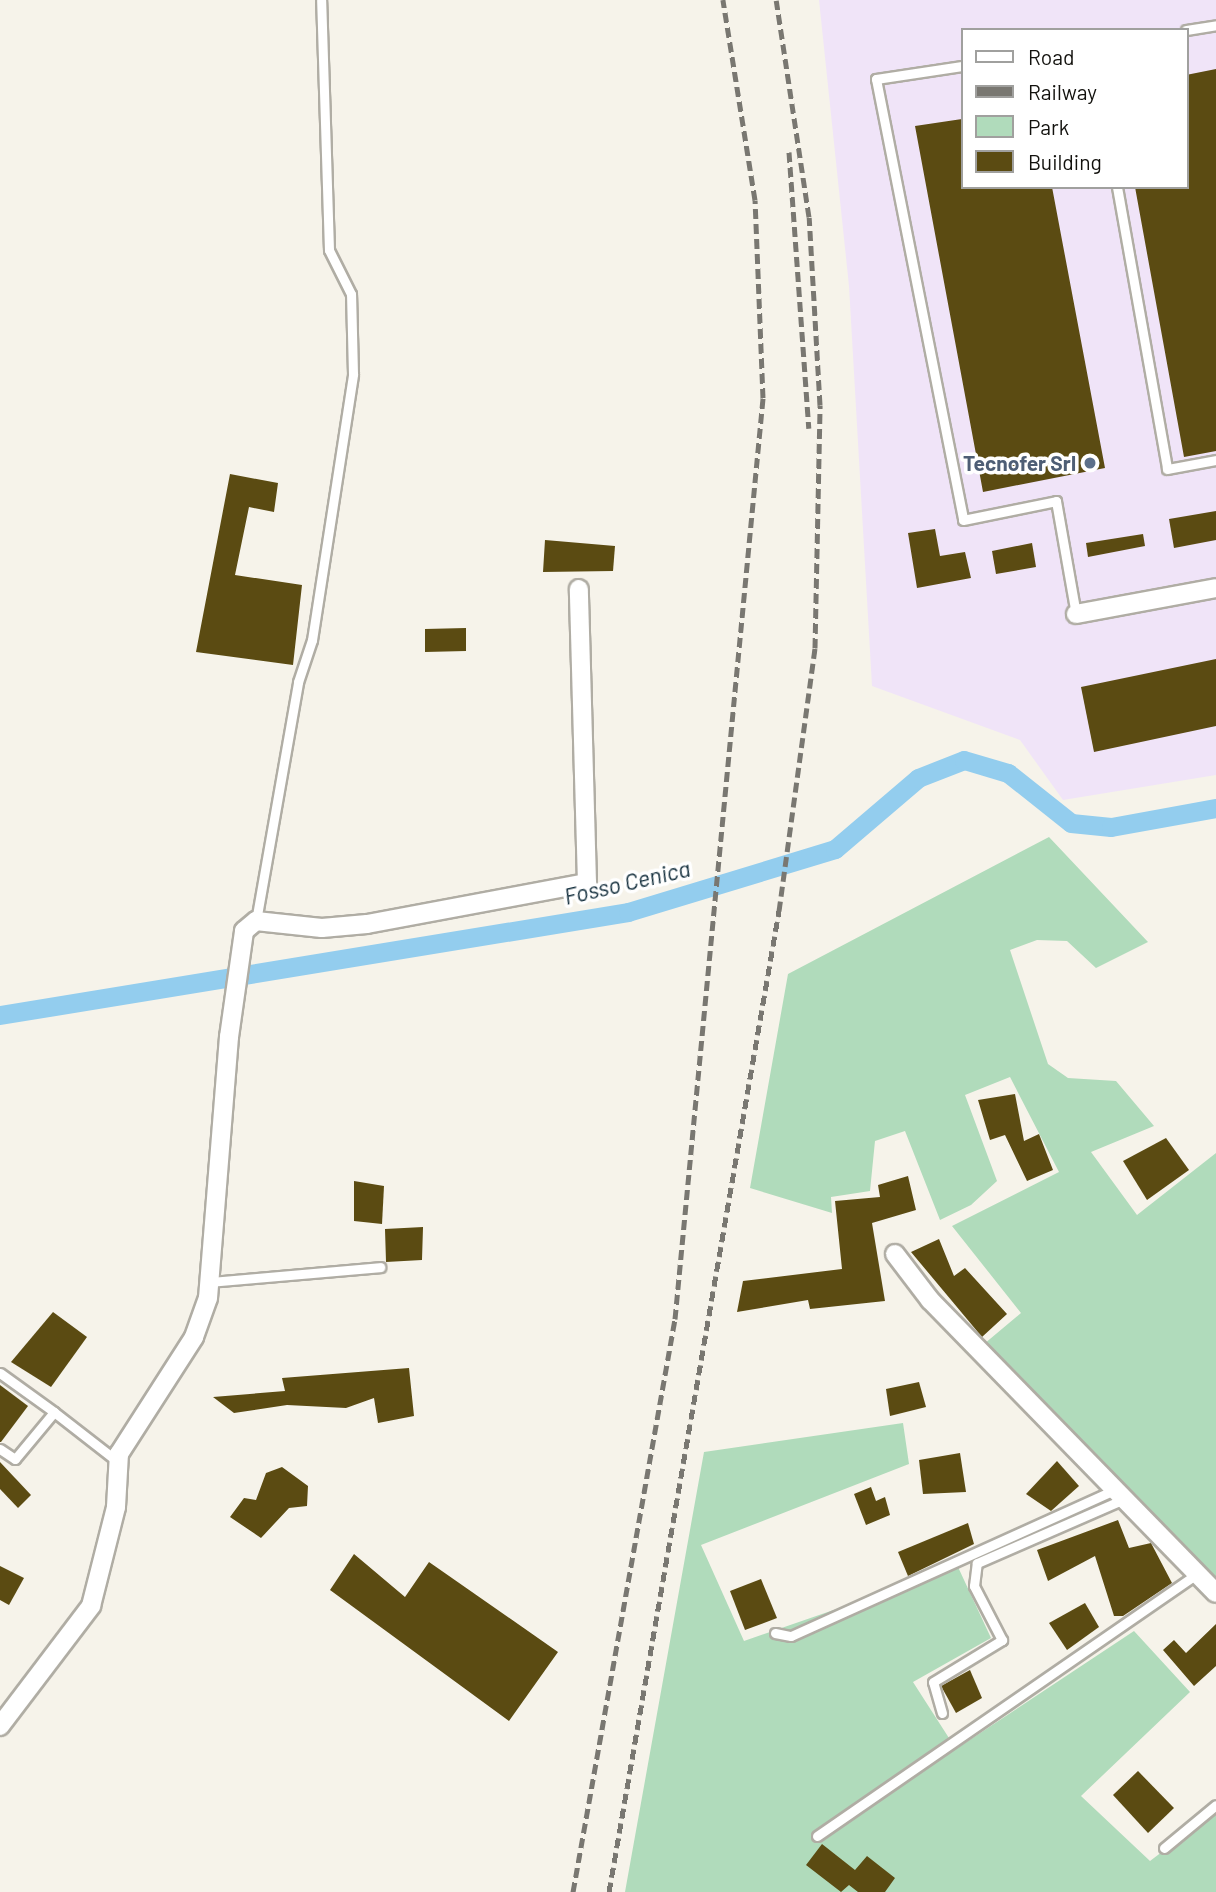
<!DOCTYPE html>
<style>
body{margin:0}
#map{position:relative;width:1216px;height:1892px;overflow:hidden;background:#f6f3ea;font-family:Barlow,sans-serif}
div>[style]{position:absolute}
.industrial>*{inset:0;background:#f0e4f8}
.green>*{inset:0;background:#b0dbbb}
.canal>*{height:19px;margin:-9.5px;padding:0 9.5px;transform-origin:9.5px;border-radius:9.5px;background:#93cdee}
.building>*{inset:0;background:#5b4b12}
.roads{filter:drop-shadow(2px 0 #b0ada4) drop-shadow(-2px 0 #b0ada4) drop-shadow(0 2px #b0ada4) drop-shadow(0 -2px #b0ada4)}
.lane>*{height:9px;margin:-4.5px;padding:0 4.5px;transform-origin:4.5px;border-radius:4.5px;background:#fff}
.street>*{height:18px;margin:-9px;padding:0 9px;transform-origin:9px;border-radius:9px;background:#fff}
.rail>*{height:5px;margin-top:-2.5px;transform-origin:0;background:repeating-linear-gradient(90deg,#797771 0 10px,transparent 0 15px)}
.dots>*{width:19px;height:19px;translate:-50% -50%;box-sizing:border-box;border:4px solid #fff;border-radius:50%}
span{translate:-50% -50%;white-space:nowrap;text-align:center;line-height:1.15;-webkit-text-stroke:7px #fff;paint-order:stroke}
.service-label{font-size:21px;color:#4e5e75;font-weight:700}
.right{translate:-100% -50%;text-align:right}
.water-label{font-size:23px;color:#122d3b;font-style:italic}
.legend{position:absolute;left:961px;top:28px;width:228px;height:161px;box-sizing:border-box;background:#fff;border:2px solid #a0a09e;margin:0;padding:9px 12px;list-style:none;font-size:21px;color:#12110d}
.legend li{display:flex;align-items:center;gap:14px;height:35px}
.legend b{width:35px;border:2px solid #a0a09e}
</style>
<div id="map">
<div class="industrial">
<i style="clip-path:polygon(evenodd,819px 0,1216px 0,1216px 775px,1063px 800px,1020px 740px,872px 686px,849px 286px,819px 0,962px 30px,1186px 30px,1186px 187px,962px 187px,962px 30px)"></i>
</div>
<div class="green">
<i style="clip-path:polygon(1049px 837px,1148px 942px,1096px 968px,1067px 941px,1037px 940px,1010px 950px,1048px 1064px,1068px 1078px,1116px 1081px,1154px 1126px,1091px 1152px,1137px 1215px,1216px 1153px,1216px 1580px,984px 1344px,1021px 1313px,952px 1226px,1059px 1172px,1010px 1077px,965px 1095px,997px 1181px,971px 1205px,940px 1220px,905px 1131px,875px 1141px,870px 1191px,831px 1197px,832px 1213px,750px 1188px,788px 974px)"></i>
<i style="clip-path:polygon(903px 1423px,909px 1464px,701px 1545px,744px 1641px,958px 1567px,991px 1638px,913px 1682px,956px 1749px,1134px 1631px,1190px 1692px,1081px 1796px,1150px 1861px,1216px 1811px,1216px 1892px,625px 1892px,704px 1452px)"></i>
</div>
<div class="canal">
<i style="left:0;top:1015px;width:636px;rotate:-9.31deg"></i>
<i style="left:628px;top:912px;width:216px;rotate:-16.9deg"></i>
<i style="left:835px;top:849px;width:109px;rotate:-40.5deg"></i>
<i style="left:918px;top:778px;width:49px;rotate:-21.4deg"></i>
<i style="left:964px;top:760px;width:46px;rotate:16.5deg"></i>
<i style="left:1008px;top:773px;width:80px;rotate:38.4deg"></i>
<i style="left:1071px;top:823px;width:40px;rotate:5.7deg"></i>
<i style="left:1111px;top:827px;width:107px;rotate:-10.3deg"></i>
</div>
<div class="building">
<i style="clip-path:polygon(1216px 69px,1216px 451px,1184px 457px,1135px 187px,1186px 187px,1186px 75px)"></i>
<i style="clip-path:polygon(962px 119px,962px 187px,1052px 187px,1105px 468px,983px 492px,915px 126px)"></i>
<i style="clip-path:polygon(230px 474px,278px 483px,274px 512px,249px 507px,235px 575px,302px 585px,293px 665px,196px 652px)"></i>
<i style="clip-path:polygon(1216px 511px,1216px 540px,1174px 548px,1169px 519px)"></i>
<i style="clip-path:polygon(935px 529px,940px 556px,965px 552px,971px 578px,917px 588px,908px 533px)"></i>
<i style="clip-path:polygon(1143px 534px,1145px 546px,1088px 557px,1086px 543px)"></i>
<i style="clip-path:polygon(545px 540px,615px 546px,613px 571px,543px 572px)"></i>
<i style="clip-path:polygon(1032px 543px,1036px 567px,996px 574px,992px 551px)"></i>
<i style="clip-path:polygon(466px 628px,466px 651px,425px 652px,425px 629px)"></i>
<i style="clip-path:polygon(1216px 659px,1216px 726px,1094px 752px,1081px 687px)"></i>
<i style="clip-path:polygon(1015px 1094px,1024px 1141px,1039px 1134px,1053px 1170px,1027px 1181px,1005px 1135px,990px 1140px,978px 1100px)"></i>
<i style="clip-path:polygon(1166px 1138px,1189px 1170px,1147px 1200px,1123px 1161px)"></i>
<i style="clip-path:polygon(908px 1176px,916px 1210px,872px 1223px,885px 1301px,810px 1309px,808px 1300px,737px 1312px,743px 1281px,842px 1269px,835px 1201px,880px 1197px,878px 1185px)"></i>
<i style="clip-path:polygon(354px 1181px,384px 1186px,382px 1224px,354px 1221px)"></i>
<i style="clip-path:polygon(423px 1227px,422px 1260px,386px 1262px,385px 1229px)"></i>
<i style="clip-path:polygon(939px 1239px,954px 1276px,965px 1268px,1007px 1314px,982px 1337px,911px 1252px)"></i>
<i style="clip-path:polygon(53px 1312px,87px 1337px,51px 1387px,11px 1362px)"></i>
<i style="clip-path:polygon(409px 1368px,414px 1416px,378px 1423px,374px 1398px,346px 1408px,287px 1405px,234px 1413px,213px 1397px,285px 1391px,282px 1378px)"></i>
<i style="clip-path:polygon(919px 1382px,926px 1407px,890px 1416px,886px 1389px)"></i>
<i style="clip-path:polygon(0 1385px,28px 1406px,1px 1442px,0 1442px)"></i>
<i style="clip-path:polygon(960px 1453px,966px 1492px,923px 1494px,919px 1460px)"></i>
<i style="clip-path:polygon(1057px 1461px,1079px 1486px,1051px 1511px,1026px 1494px)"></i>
<i style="clip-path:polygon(0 1462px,31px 1495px,18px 1508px,0 1489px)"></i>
<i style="clip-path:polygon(282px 1467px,308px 1486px,307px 1506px,289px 1508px,261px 1538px,230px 1517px,244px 1498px,256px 1500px,266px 1473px)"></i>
<i style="clip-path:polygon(871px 1487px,876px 1501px,885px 1497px,890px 1515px,866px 1525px,854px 1494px)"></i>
<i style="clip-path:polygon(1118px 1520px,1129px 1548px,1151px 1543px,1172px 1583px,1123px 1616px,1114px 1616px,1095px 1556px,1048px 1581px,1037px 1550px)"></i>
<i style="clip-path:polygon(968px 1523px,974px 1544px,908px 1576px,898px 1552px)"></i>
<i style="clip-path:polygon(354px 1554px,405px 1597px,429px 1562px,558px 1652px,509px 1721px,330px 1590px)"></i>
<i style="clip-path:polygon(0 1566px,24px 1578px,9px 1605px,0 1600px)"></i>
<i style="clip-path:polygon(761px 1579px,777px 1618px,745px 1630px,730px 1591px)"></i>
<i style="clip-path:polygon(1085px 1603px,1099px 1627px,1067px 1650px,1049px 1623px)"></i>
<i style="clip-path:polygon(1216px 1624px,1216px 1666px,1194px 1686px,1163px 1650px,1174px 1640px,1186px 1653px)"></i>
<i style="clip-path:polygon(970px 1670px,982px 1698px,956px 1713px,941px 1686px)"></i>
<i style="clip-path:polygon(1138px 1771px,1174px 1808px,1148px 1833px,1113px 1795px)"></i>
<i style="clip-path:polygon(822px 1844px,855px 1870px,867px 1856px,895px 1878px,885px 1892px,858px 1892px,849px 1885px,841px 1892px,806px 1865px)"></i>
</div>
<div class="roads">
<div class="lane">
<i style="left:1186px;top:30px;width:30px;rotate:-9deg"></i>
<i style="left:962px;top:66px;width:87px;rotate:171.4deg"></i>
<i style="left:876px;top:79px;width:449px;rotate:78.8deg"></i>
<i style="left:963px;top:520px;width:95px;rotate:-11.5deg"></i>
<i style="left:1056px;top:501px;width:115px;rotate:80deg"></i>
<i style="left:1117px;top:187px;width:286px;rotate:79.9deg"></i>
<i style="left:1167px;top:469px;width:50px;rotate:-10.4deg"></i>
<i style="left:256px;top:921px;width:243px;rotate:-80deg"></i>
<i style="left:298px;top:682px;width:44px;rotate:-71.6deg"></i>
<i style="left:312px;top:640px;width:269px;rotate:-81.2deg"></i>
<i style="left:353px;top:374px;width:80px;rotate:-91.4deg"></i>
<i style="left:351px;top:294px;width:49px;rotate:-116.6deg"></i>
<i style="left:329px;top:250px;width:250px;rotate:-91.8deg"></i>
<i style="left:210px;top:1282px;width:171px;rotate:-5deg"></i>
<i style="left:0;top:1373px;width:67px;rotate:35.8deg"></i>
<i style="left:0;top:1449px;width:18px;rotate:34deg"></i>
<i style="left:15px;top:1459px;width:61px;rotate:-50.3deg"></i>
<i style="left:54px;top:1412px;width:80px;rotate:37.9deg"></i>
<i style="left:775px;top:1633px;width:16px;rotate:11deg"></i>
<i style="left:791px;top:1636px;width:355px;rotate:-24.3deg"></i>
<i style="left:942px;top:1713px;width:32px;rotate:-106deg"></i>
<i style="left:933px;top:1682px;width:81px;rotate:-31.3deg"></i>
<i style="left:1002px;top:1640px;width:61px;rotate:-117.4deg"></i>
<i style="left:974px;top:1586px;width:23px;rotate:-83deg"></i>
<i style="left:977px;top:1563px;width:160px;rotate:-23.5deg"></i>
<i style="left:817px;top:1836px;width:462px;rotate:-34.6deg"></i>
<i style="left:1164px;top:1848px;width:67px;rotate:-39.6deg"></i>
</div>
<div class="street">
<i style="left:1076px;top:614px;width:142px;rotate:-10.5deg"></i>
<i style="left:895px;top:1254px;width:58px;rotate:52.7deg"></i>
<i style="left:930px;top:1300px;width:409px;rotate:45.7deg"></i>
<i style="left:0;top:1726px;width:151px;rotate:-52.8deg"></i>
<i style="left:91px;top:1606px;width:102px;rotate:-75.8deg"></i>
<i style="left:116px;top:1507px;width:53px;rotate:-86.8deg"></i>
<i style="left:119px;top:1454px;width:139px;rotate:-57.3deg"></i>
<i style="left:194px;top:1337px;width:41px;rotate:-70.3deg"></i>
<i style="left:208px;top:1298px;width:262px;rotate:-85.4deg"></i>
<i style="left:229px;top:1037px;width:107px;rotate:-81.9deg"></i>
<i style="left:244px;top:931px;width:16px;rotate:-40deg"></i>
<i style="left:256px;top:921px;width:66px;rotate:6.1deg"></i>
<i style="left:322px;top:928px;width:45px;rotate:-5.1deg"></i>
<i style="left:367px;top:924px;width:224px;rotate:-10.6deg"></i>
<i style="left:587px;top:883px;width:294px;rotate:-91.6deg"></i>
</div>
</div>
<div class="rail">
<i style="left:789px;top:152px;width:277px;rotate:85.9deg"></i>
<i style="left:573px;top:1892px;width:582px;rotate:-79.91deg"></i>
<i style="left:675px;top:1319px;width:925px;rotate:-84.54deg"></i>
<i style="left:763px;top:398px;width:198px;rotate:-92.3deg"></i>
<i style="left:755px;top:200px;width:203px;rotate:-99.1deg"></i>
<i style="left:609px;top:1892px;width:996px;rotate:-80.17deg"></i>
<i style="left:779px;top:911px;width:265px;rotate:-82.2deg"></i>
<i style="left:815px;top:648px;width:243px;rotate:-88.8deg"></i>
<i style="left:820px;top:405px;width:188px;rotate:-93.3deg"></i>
<i style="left:809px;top:217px;width:219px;rotate:-98.6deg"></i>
</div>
<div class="dots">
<i style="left:1090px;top:463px;background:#5c6f8a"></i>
</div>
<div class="service-label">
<span class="right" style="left:1076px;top:463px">Tecnofer Srl</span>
</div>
<div class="water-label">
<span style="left:627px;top:882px;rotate:-13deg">Fosso Cenica</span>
</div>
<ul class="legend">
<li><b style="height:9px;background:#fff"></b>Road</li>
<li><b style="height:9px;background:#797771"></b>Railway</li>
<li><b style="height:19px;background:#b0dbbb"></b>Park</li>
<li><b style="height:19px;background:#5b4b12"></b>Building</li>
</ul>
</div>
